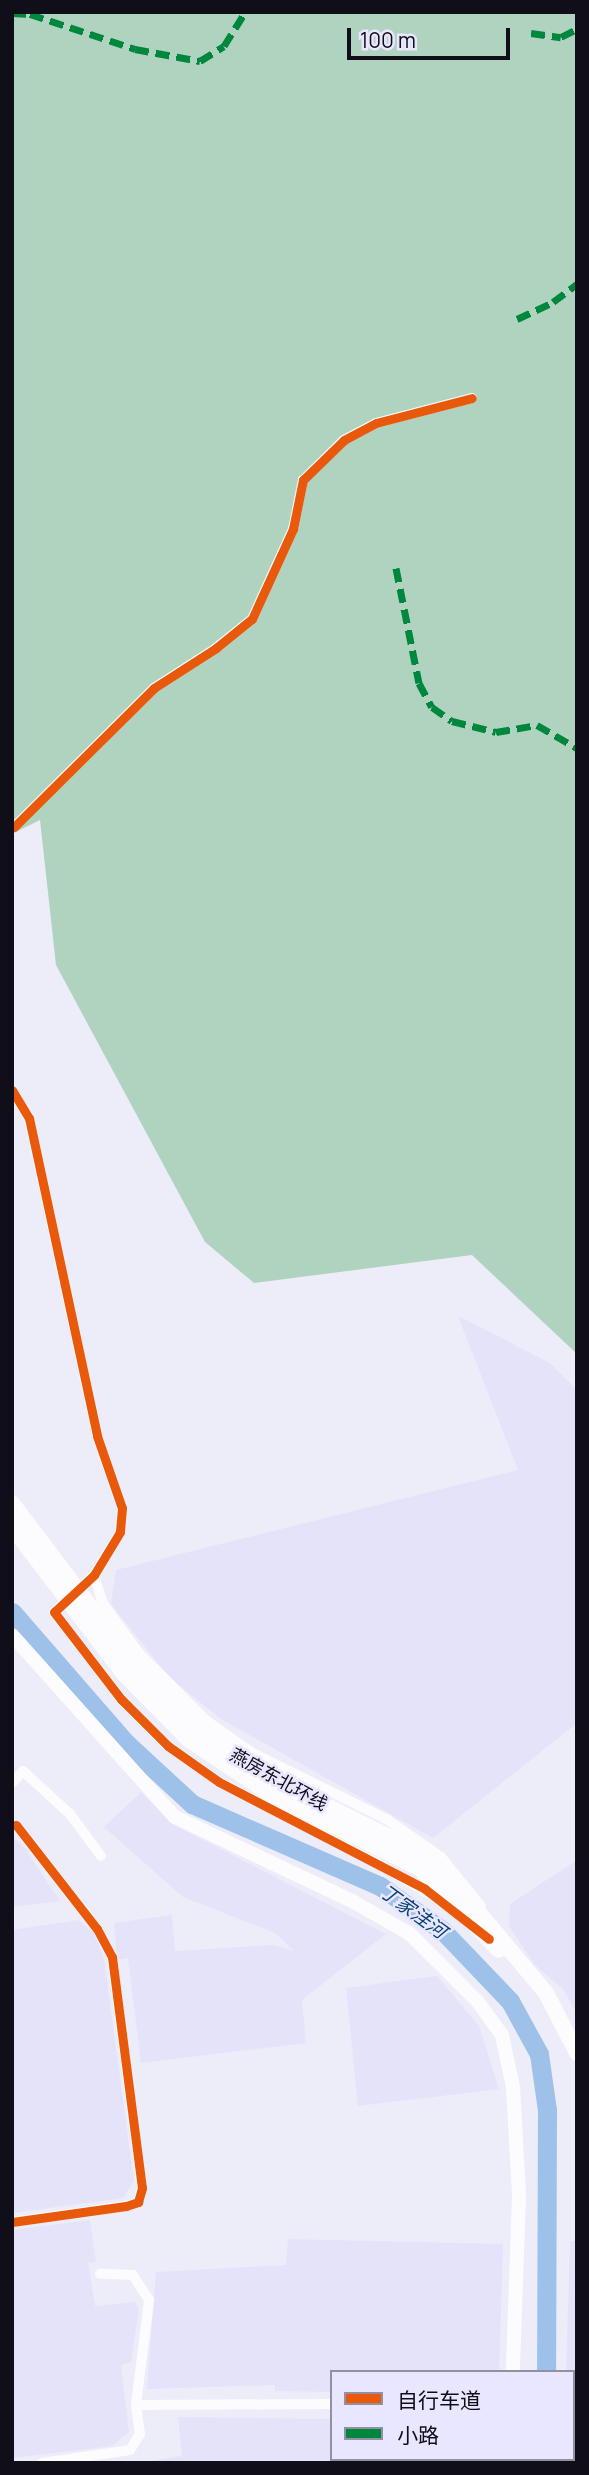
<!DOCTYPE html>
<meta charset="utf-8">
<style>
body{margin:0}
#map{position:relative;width:589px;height:2475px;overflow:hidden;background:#edecf9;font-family:Manrope,"Noto Sans SC",sans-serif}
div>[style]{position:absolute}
.built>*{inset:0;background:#e5e3fa}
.forest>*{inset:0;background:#b0d3c0}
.river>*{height:19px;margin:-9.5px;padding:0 9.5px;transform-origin:9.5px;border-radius:9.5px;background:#9dc1e9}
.minor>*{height:10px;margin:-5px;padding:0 5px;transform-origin:5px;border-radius:5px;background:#fcfcfe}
.tertiary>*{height:14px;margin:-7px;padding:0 7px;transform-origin:7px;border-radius:7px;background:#fcfcfe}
.secondary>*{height:16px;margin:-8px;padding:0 8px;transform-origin:8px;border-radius:8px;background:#fcfcfe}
.quiet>*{height:7px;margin-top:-3.5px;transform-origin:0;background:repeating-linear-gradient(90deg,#00873e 0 14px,transparent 0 21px)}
.cycleway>*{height:9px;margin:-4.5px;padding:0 4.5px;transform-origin:4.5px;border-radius:4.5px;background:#e8590c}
span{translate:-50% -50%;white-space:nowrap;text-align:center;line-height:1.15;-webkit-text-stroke:5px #e9e6ff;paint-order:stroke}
.street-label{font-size:18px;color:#100e18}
.water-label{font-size:19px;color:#074372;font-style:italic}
.frame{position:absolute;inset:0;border:14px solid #100e18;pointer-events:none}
.legend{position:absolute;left:330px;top:2370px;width:245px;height:91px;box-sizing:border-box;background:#e9e6ff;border:2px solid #9290a3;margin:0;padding:9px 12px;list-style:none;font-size:21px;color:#100e18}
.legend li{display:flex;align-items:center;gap:14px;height:35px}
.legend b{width:35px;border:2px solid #9290a3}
.scale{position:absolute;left:347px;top:28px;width:163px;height:32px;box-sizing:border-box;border:4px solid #100e18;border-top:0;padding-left:9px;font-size:21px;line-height:24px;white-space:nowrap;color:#100e18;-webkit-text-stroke:5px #e9e6ff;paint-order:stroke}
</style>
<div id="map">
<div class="built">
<i style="clip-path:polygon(458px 1316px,550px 1363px,577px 1390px,577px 1723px,433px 1838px,221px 1719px,169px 1677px,111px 1604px,116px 1570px,518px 1470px)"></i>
<i style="clip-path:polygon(141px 1792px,172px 1824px,386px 1934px,302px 2000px,306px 2043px,141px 2063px,128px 1958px,117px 1960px,114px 1923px,172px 1915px,175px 1951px,274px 1945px,294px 1951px,275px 1933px,183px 1897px,104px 1827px)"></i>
<i style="clip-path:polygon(12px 1837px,24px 1847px,60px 1901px,12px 1907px)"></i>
<i style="clip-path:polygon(577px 1860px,577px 2014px,563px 1989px,535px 1965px,509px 1926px,510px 1904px)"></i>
<i style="clip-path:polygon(78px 1920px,94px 1933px,104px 1959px,134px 2181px,123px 2198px,12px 2213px,12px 1930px)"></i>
<i style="clip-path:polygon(437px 1976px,479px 2026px,499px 2089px,358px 2106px,346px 1988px)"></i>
<i style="clip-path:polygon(90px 2220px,96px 2262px,88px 2263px,95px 2306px,135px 2302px,139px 2309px,131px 2362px,121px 2365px,129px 2432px,112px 2446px,12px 2458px,12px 2230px)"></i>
<i style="clip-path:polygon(288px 2239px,503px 2244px,499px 2372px,332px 2372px,332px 2392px,275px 2391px,275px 2385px,147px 2389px,156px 2272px,286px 2265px)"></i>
<i style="clip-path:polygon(570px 2241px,577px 2241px,577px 2463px,564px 2463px,573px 2459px,573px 2372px,566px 2372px)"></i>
<i style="clip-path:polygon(178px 2417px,332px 2419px,332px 2459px,481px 2459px,481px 2463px,137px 2463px,182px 2456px)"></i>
</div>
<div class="forest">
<i style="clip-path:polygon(12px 12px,577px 12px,577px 1354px,472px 1255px,254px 1283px,205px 1242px,56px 965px,40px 820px,12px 834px)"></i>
</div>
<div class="river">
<i style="left:12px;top:1612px;width:174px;rotate:49deg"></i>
<i style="left:126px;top:1743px;width:90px;rotate:42.7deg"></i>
<i style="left:192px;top:1804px;width:205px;rotate:23.6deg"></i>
<i style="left:380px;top:1886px;width:77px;rotate:35.5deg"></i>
<i style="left:443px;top:1931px;width:97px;rotate:46.3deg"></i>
<i style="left:510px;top:2001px;width:60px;rotate:61.3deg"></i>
<i style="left:539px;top:2054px;width:57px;rotate:81.9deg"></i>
<i style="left:547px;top:2110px;width:262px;rotate:90.2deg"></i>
<i style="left:543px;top:2463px;width:4px;rotate:-90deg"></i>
</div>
<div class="minor">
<i style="left:14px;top:827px;width:197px;rotate:-44.8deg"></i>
<i style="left:154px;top:688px;width:74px;rotate:-32.8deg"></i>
<i style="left:216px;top:648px;width:46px;rotate:-38.9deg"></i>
<i style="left:252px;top:619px;width:99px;rotate:-65.5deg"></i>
<i style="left:293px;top:529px;width:50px;rotate:-78.5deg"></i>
<i style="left:303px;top:480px;width:57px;rotate:-44.3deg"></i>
<i style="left:344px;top:440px;width:36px;rotate:-28deg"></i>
<i style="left:376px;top:423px;width:99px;rotate:-14.6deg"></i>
<i style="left:12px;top:1090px;width:33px;rotate:59deg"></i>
<i style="left:29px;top:1118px;width:325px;rotate:77.9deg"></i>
<i style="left:97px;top:1436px;width:76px;rotate:70.9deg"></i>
<i style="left:122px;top:1508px;width:24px;rotate:95deg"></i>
<i style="left:120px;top:1532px;width:50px;rotate:121.2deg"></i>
<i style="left:94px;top:1575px;width:54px;rotate:137.2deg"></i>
<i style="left:54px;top:1612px;width:110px;rotate:52.4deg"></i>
<i style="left:121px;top:1699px;width:66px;rotate:45deg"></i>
<i style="left:168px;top:1746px;width:62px;rotate:35.2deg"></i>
<i style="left:219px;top:1782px;width:182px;rotate:27.1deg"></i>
<i style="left:381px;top:1865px;width:81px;rotate:31.3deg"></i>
<i style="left:94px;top:1575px;width:28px;rotate:73deg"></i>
<i style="left:102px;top:1602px;width:62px;rotate:54.2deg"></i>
<i style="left:138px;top:1652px;width:98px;rotate:45deg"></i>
<i style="left:207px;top:1721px;width:54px;rotate:35.2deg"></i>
<i style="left:251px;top:1752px;width:153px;rotate:26.4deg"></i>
<i style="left:388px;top:1820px;width:65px;rotate:34.9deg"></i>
<i style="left:441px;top:1857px;width:63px;rotate:50.8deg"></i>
<i style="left:12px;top:1783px;width:16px;rotate:-47deg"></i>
<i style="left:23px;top:1771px;width:64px;rotate:42.5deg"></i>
<i style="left:70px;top:1814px;width:52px;rotate:53.6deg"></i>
<i style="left:12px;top:2222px;width:115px;rotate:-8deg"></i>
<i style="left:126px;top:2206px;width:13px;rotate:-18deg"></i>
<i style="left:138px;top:2202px;width:15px;rotate:-74deg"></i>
<i style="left:142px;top:2188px;width:233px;rotate:-97.4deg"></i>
<i style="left:112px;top:1957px;width:32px;rotate:-118deg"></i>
<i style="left:97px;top:1929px;width:132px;rotate:-127.9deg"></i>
<i style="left:136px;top:2405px;width:196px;rotate:-0.3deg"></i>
<i style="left:42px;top:2463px;width:89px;rotate:-8.4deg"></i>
<i style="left:130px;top:2450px;width:19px;rotate:-58deg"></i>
<i style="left:140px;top:2434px;width:29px;rotate:-98deg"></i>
<i style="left:136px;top:2405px;width:106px;rotate:-82.9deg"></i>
<i style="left:149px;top:2300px;width:30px;rotate:-123deg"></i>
<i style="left:133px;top:2275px;width:33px;rotate:-178deg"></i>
</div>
<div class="tertiary">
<i style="left:12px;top:1635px;width:244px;rotate:48.2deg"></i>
<i style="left:175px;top:1817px;width:198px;rotate:25.4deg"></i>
<i style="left:354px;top:1902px;width:64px;rotate:29.7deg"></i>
<i style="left:410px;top:1934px;width:96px;rotate:45deg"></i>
<i style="left:478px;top:2002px;width:41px;rotate:54deg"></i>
<i style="left:502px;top:2035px;width:53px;rotate:78.1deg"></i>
<i style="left:513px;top:2087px;width:109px;rotate:86.8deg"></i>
<i style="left:519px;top:2196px;width:176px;rotate:92deg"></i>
<i style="left:510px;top:2463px;width:4px;rotate:-90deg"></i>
</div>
<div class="secondary">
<i style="left:12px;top:1503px;width:207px;rotate:52.9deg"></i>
<i style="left:137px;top:1668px;width:88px;rotate:45deg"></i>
<i style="left:199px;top:1730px;width:95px;rotate:33.4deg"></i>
<i style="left:278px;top:1782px;width:138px;rotate:26.2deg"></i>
<i style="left:402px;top:1843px;width:66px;rotate:37.6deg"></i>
<i style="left:454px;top:1883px;width:143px;rotate:50.1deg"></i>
<i style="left:546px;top:1993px;width:68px;rotate:62.7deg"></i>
<i style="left:12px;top:1527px;width:185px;rotate:52.7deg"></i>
<i style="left:124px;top:1674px;width:91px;rotate:45.4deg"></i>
<i style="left:188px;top:1739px;width:97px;rotate:33.7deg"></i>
<i style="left:269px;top:1793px;width:170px;rotate:26.6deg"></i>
<i style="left:421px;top:1869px;width:112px;rotate:46.1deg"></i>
</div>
<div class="quiet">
<i style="left:12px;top:13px;width:18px;rotate:3deg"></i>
<i style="left:30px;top:14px;width:111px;rotate:18.4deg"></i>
<i style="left:135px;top:49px;width:66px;rotate:10.5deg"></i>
<i style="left:200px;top:61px;width:28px;rotate:-32deg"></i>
<i style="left:224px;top:46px;width:40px;rotate:-58deg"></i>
<i style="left:531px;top:33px;width:30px;rotate:8deg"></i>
<i style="left:561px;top:37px;width:18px;rotate:-27deg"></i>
<i style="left:517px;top:319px;width:40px;rotate:-25deg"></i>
<i style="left:553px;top:302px;width:30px;rotate:-37deg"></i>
<i style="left:396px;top:568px;width:117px;rotate:78.7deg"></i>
<i style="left:419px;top:683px;width:27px;rotate:62deg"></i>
<i style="left:432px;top:707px;width:24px;rotate:35deg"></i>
<i style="left:452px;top:721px;width:45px;rotate:14deg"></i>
<i style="left:496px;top:732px;width:42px;rotate:-9.7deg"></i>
<i style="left:537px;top:725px;width:46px;rotate:29.9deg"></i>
</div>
<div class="cycleway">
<i style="left:14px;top:827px;width:197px;rotate:-44.8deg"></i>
<i style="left:154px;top:688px;width:74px;rotate:-32.8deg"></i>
<i style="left:216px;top:648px;width:46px;rotate:-38.9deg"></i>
<i style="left:252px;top:619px;width:99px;rotate:-65.5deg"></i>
<i style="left:293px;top:529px;width:50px;rotate:-78.5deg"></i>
<i style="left:303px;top:480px;width:57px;rotate:-44.3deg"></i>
<i style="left:344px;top:440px;width:36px;rotate:-28deg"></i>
<i style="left:376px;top:423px;width:99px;rotate:-14.6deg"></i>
<i style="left:12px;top:1090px;width:33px;rotate:59deg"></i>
<i style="left:29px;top:1118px;width:325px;rotate:77.9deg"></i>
<i style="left:97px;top:1436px;width:76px;rotate:70.9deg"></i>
<i style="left:122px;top:1508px;width:24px;rotate:95deg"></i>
<i style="left:120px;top:1532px;width:50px;rotate:121.2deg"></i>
<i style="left:94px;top:1575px;width:54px;rotate:137.2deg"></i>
<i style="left:54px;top:1612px;width:110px;rotate:52.4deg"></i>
<i style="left:121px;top:1699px;width:66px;rotate:45deg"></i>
<i style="left:168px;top:1746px;width:62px;rotate:35.2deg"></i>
<i style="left:219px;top:1782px;width:232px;rotate:27.4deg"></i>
<i style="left:425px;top:1889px;width:81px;rotate:38deg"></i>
<i style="left:12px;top:2222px;width:115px;rotate:-8deg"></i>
<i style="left:126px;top:2206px;width:13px;rotate:-18deg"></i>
<i style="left:138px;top:2202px;width:15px;rotate:-74deg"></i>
<i style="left:142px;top:2188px;width:233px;rotate:-97.4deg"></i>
<i style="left:112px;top:1957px;width:32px;rotate:-118deg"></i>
<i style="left:97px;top:1929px;width:132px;rotate:-127.9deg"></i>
</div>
<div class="street-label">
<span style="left:279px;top:1779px;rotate:29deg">燕房东北环线</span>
</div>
<div class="water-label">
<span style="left:413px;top:1912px;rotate:36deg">丁家洼河</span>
</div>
<div class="frame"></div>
<ul class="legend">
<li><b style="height:9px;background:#e8590c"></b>自行车道</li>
<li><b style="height:9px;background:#00873e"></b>小路</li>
</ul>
<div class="scale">100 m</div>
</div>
